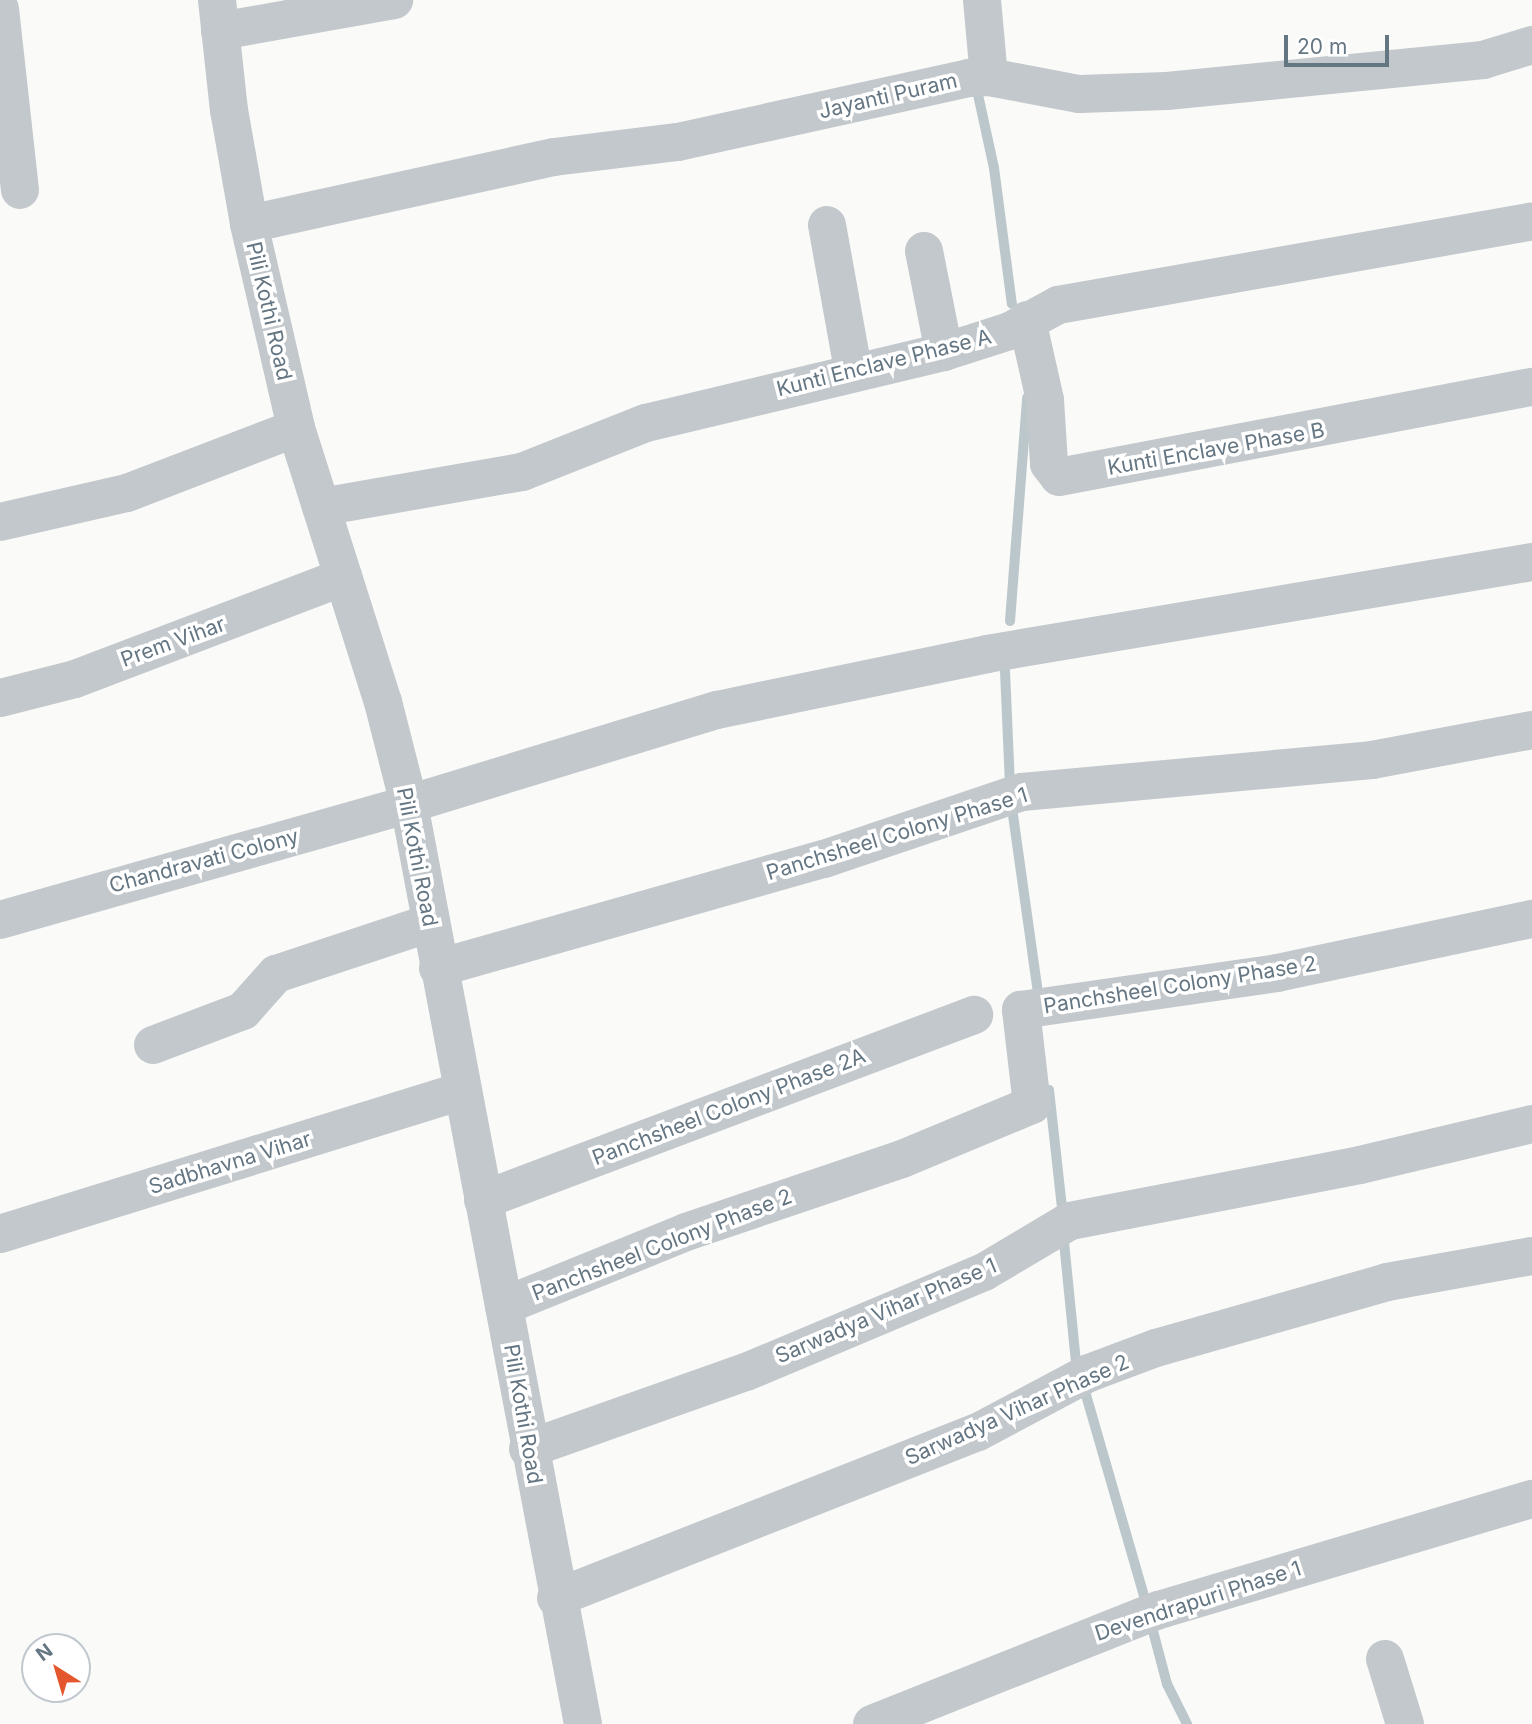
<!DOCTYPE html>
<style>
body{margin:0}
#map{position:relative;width:1532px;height:1724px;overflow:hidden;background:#fafaf8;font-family:Inter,sans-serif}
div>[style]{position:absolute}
.stream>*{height:10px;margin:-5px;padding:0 5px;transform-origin:5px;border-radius:5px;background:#bbc7cb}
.minor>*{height:38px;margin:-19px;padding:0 19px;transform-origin:19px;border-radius:19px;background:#c3c8cc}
.tertiary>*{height:38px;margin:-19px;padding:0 19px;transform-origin:19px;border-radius:19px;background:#c3c8cc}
span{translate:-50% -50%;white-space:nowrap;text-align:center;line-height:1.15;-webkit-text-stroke:7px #fff;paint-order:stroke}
.street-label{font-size:21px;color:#657683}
.north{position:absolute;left:21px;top:1633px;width:70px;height:70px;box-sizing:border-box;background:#fff;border:2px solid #c1c8cd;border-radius:50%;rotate:323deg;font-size:19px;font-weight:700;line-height:28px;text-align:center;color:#657683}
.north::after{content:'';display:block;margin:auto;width:24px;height:32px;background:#e4572e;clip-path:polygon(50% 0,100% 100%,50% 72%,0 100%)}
.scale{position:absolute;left:1284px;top:35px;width:105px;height:32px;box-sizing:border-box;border:4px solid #657683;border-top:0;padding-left:9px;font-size:21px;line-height:24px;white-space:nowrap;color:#657683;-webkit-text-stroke:5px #fff;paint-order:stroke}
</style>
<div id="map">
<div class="stream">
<i style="left:977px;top:90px;width:80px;rotate:77.7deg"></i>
<i style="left:994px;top:168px;width:137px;rotate:82.5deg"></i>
<i style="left:1010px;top:621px;width:224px;rotate:-85.6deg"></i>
<i style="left:1005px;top:671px;width:114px;rotate:87.5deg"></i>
<i style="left:1012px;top:808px;width:187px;rotate:82deg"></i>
<i style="left:1049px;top:1090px;width:128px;rotate:83.7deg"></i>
<i style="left:1064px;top:1242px;width:121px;rotate:84.3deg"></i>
<i style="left:1084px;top:1388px;width:221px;rotate:73.9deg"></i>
<i style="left:1153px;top:1631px;width:55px;rotate:75.2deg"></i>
<i style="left:1167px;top:1684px;width:45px;rotate:63.4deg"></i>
</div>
<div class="minor">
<i style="left:982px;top:0;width:77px;rotate:84.8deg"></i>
<i style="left:0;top:9px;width:182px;rotate:83.7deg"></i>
<i style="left:220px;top:31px;width:177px;rotate:-10.1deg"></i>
<i style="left:249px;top:224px;width:312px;rotate:-12.4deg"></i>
<i style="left:554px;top:157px;width:125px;rotate:-6.9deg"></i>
<i style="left:678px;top:142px;width:298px;rotate:-12.4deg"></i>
<i style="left:969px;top:78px;width:20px;rotate:-3deg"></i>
<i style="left:989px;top:77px;width:92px;rotate:10.7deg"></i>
<i style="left:1079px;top:94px;width:88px;rotate:-2deg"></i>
<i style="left:1167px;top:91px;width:318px;rotate:-5.6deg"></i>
<i style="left:1483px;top:60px;width:51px;rotate:-17deg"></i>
<i style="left:827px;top:225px;width:147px;rotate:79.8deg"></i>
<i style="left:924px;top:251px;width:103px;rotate:78.8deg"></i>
<i style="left:1027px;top:320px;width:82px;rotate:77.3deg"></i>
<i style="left:1045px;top:400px;width:64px;rotate:86.4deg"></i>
<i style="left:1049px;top:464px;width:16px;rotate:52deg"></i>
<i style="left:1059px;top:477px;width:481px;rotate:-10.8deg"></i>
<i style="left:321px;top:507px;width:204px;rotate:-9.9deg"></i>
<i style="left:522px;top:472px;width:133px;rotate:-21.6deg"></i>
<i style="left:646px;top:423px;width:306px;rotate:-13.4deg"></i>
<i style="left:944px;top:352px;width:69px;rotate:-17.7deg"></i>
<i style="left:1010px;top:331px;width:55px;rotate:-28.4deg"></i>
<i style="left:1058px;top:305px;width:481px;rotate:-10deg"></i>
<i style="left:0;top:522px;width:130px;rotate:-12.9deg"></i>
<i style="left:127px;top:493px;width:181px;rotate:-21deg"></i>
<i style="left:0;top:698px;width:77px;rotate:-14.2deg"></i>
<i style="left:75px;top:679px;width:287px;rotate:-20.8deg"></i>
<i style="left:0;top:920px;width:425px;rotate:-15.8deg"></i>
<i style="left:409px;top:804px;width:322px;rotate:-17deg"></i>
<i style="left:717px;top:710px;width:276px;rotate:-11.7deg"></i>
<i style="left:987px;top:654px;width:553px;rotate:-9.58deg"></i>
<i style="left:438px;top:968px;width:401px;rotate:-15.8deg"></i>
<i style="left:824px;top:859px;width:209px;rotate:-18.7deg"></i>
<i style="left:1022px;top:792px;width:351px;rotate:-5.2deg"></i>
<i style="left:1372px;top:760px;width:163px;rotate:-10.6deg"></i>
<i style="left:153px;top:1045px;width:96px;rotate:-20.7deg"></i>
<i style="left:243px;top:1011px;width:50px;rotate:-48.3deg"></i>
<i style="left:276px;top:974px;width:162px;rotate:-18.3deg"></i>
<i style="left:483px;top:1200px;width:525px;rotate:-20.65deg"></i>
<i style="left:0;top:1234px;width:483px;rotate:-17.2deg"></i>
<i style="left:504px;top:1306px;width:196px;rotate:-22.1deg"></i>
<i style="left:686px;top:1232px;width:228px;rotate:-18.7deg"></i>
<i style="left:902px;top:1159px;width:141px;rotate:-22.6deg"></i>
<i style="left:1032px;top:1105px;width:96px;rotate:-96.6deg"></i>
<i style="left:1021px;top:1010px;width:259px;rotate:-8.2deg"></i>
<i style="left:1277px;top:973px;width:261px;rotate:-12deg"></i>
<i style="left:528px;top:1449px;width:231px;rotate:-19.5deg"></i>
<i style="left:746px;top:1372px;width:258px;rotate:-22.8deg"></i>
<i style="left:984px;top:1272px;width:100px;rotate:-30.7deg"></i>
<i style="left:1070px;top:1221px;width:295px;rotate:-10.9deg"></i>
<i style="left:1360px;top:1165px;width:177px;rotate:-13.4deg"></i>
<i style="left:556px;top:1598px;width:453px;rotate:-21.5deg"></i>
<i style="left:978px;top:1432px;width:126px;rotate:-28deg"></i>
<i style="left:1089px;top:1373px;width:72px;rotate:-20.5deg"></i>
<i style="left:1156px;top:1348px;width:240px;rotate:-15.9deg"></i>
<i style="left:1387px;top:1282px;width:147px;rotate:-10.2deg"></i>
<i style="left:1385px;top:1659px;width:68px;rotate:72.9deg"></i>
<i style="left:872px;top:1724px;width:309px;rotate:-21.7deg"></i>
<i style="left:1159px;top:1610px;width:389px;rotate:-16.6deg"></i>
</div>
<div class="tertiary">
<i style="left:217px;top:0;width:111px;rotate:83.8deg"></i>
<i style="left:229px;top:110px;width:116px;rotate:80deg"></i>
<i style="left:249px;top:224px;width:209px;rotate:77deg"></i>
<i style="left:296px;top:428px;width:287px;rotate:72.4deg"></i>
<i style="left:383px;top:702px;width:105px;rotate:75.7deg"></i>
<i style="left:409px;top:804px;width:936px;rotate:79.29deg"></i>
</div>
<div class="street-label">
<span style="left:888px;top:96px;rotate:-13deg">Jayanti Puram</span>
<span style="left:269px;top:311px;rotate:77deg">Pili Kothi Road</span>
<span style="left:884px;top:363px;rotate:-14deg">Kunti Enclave Phase A</span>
<span style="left:1216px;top:449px;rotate:-10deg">Kunti Enclave Phase B</span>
<span style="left:173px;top:642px;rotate:-20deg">Prem Vihar</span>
<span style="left:897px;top:834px;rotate:-17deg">Panchsheel Colony Phase 1</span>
<span style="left:417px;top:857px;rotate:79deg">Pili Kothi Road</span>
<span style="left:204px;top:861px;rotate:-15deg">Chandravati Colony</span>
<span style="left:1180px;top:985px;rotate:-9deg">Panchsheel Colony Phase 2</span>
<span style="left:729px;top:1107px;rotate:-21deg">Panchsheel Colony Phase 2A</span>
<span style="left:230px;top:1163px;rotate:-17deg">Sadbhavna Vihar</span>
<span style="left:662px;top:1245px;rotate:-21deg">Panchsheel Colony Phase 2</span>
<span style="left:886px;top:1311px;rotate:-23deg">Sarwadya Vihar Phase 1</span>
<span style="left:1017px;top:1410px;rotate:-24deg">Sarwadya Vihar Phase 2</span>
<span style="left:523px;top:1414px;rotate:80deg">Pili Kothi Road</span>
<span style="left:1198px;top:1601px;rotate:-18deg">Devendrapuri Phase 1</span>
</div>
<div class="north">N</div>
<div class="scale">20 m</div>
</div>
